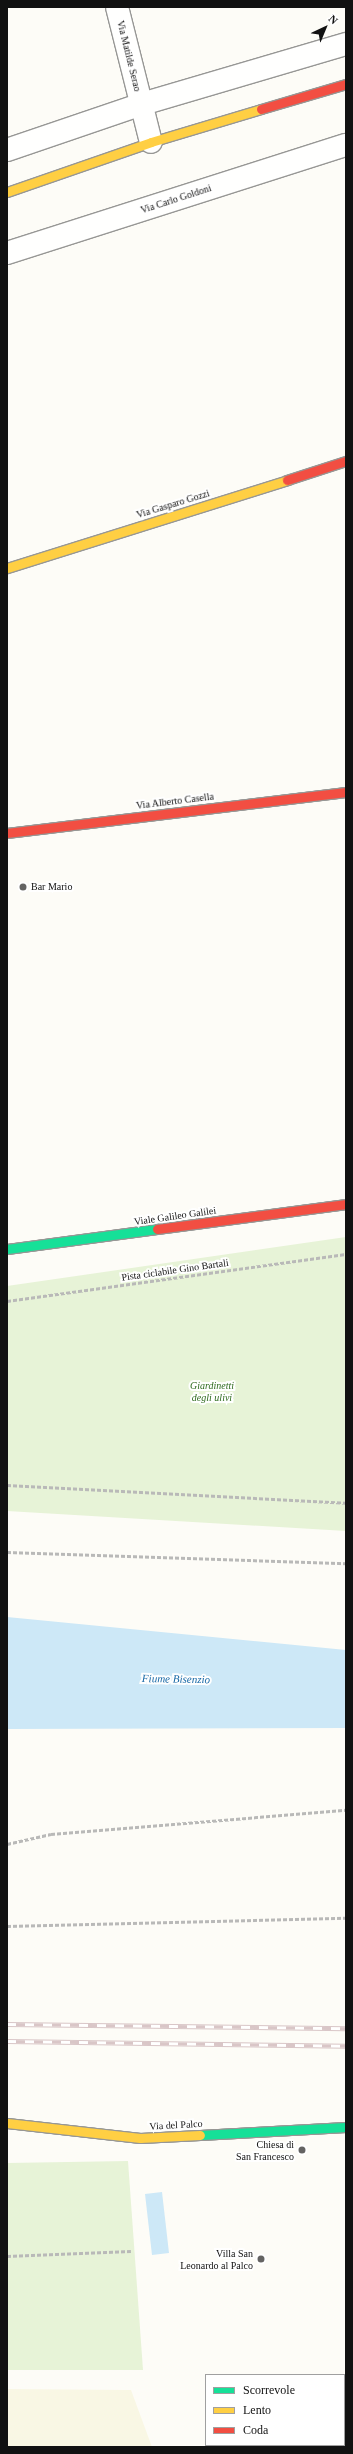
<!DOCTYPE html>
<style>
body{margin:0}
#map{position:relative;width:353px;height:2454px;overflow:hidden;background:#fdfcf7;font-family:"Times New Roman",serif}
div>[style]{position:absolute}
.farmland>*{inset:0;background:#f9f7e4}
.green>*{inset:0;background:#e7f3d7}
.water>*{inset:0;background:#cde8f7}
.path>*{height:2.5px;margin-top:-1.25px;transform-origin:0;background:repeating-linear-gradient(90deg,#b9b9b8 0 4px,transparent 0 6px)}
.roads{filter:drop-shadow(1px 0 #979795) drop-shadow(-1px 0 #979795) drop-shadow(0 1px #979795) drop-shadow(0 -1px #979795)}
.street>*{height:22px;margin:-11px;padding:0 11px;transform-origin:11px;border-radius:11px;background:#fffffe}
.fast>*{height:9px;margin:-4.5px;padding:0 4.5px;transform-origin:4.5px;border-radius:4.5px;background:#16e098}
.slow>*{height:9px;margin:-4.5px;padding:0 4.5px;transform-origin:4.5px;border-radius:4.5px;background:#ffcf43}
.jam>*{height:9px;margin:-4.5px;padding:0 4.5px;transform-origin:4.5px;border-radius:4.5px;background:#f24e42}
.rail>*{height:4.5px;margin-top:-2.25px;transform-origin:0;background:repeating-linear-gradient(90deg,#fff 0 9px,#d9c6c7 0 18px);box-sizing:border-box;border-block:1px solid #d9c6c7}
.dots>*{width:11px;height:11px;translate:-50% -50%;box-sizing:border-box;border:2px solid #fff;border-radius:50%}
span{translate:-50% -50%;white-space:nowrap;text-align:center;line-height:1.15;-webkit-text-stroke:4px #fff;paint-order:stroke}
.street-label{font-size:10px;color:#111}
.poi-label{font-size:10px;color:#111}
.left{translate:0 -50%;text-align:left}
.right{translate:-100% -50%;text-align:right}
.park-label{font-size:10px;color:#2f6b1f;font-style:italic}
.water-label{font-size:11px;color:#1768a6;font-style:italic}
.frame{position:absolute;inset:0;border:8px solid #111;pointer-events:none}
.legend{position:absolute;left:205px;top:2374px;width:140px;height:72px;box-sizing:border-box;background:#fff;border:1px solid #a0a0a0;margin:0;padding:5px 7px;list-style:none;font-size:12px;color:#111}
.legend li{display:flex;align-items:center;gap:8px;height:20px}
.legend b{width:20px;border:1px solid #a0a0a0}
.north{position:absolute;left:305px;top:8px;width:40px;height:40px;-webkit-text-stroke:3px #fff;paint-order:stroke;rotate:44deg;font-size:11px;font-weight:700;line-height:16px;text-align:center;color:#111}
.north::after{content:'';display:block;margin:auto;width:14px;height:18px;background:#111;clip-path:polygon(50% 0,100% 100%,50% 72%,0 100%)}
</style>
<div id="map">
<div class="farmland">
<i style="clip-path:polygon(7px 2389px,131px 2390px,152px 2447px,7px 2447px)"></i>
</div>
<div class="green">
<i style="clip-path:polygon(346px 1237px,346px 1531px,7px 1511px,7px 1286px)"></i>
<i style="clip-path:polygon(128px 2161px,143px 2370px,7px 2370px,7px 2163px)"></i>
</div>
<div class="water">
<i style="clip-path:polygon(7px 1617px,346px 1650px,346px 1728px,7px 1729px)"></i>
<i style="clip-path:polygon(162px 2192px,169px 2253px,152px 2255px,145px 2194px)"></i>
</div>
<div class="path">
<i style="left:7px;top:1301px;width:342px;rotate:-7.9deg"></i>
<i style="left:7px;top:1485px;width:339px;rotate:3deg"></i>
<i style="left:7px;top:1552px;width:339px;rotate:1.9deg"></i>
<i style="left:7px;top:1844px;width:45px;rotate:-12.8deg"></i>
<i style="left:51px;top:1834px;width:296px;rotate:-4.7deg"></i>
<i style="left:7px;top:1926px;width:339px;rotate:-1.4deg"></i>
<i style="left:7px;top:2256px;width:124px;rotate:-2.3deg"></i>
</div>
<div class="roads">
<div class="street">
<i style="left:117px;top:7px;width:139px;rotate:75.9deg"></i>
<i style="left:7px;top:150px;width:143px;rotate:-18.8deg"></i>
<i style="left:142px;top:104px;width:213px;rotate:-16.4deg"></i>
<i style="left:7px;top:253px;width:356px;rotate:-17.7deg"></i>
</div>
<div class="fast">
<i style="left:7px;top:1249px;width:151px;rotate:-7.6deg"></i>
<i style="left:200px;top:2135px;width:146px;rotate:-3.1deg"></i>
</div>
<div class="slow">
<i style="left:7px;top:192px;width:152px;rotate:-19.1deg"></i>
<i style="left:151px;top:142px;width:115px;rotate:-16.7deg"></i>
<i style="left:7px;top:568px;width:294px;rotate:-17.4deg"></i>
<i style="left:7px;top:2123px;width:134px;rotate:6.4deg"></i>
<i style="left:140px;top:2138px;width:60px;rotate:-2.9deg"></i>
</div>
<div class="jam">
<i style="left:261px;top:109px;width:89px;rotate:-16.4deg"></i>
<i style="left:287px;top:480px;width:62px;rotate:-17.9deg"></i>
<i style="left:7px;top:833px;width:341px;rotate:-6.9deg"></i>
<i style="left:157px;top:1229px;width:191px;rotate:-7.5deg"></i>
</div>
</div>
<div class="rail">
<i style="left:7px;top:2024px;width:339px;rotate:0.7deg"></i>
<i style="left:7px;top:2041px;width:339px;rotate:0.8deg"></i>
</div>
<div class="dots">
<i style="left:23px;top:887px;background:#646362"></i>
<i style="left:302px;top:2150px;background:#646362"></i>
<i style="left:261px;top:2259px;background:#646362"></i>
</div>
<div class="street-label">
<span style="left:129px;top:56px;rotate:76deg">Via Matilde Serao</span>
<span style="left:176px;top:199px;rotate:-18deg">Via Carlo Goldoni</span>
<span style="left:173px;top:504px;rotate:-17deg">Via Gasparo Gozzi</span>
<span style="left:175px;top:801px;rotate:-7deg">Via Alberto Casella</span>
<span style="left:175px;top:1216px;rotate:-8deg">Viale Galileo Galilei</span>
<span style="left:175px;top:1270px;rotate:-8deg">Pista ciclabile Gino Bartali</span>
<span style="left:176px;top:2125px;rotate:-3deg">Via del Palco</span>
</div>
<div class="poi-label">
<span class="left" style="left:31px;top:887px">Bar Mario</span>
<span class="right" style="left:294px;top:2150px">Chiesa di<br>San Francesco</span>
<span class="right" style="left:253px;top:2259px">Villa San<br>Leonardo al Palco</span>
</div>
<div class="park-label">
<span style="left:212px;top:1391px">Giardinetti<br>degli ulivi</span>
</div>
<div class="water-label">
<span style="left:176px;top:1679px;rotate:1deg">Fiume Bisenzio</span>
</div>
<div class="frame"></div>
<ul class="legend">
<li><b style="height:5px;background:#16e098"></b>Scorrevole</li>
<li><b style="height:5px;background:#ffcf43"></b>Lento</li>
<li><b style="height:5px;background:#f24e42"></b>Coda</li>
</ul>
<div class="north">N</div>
</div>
